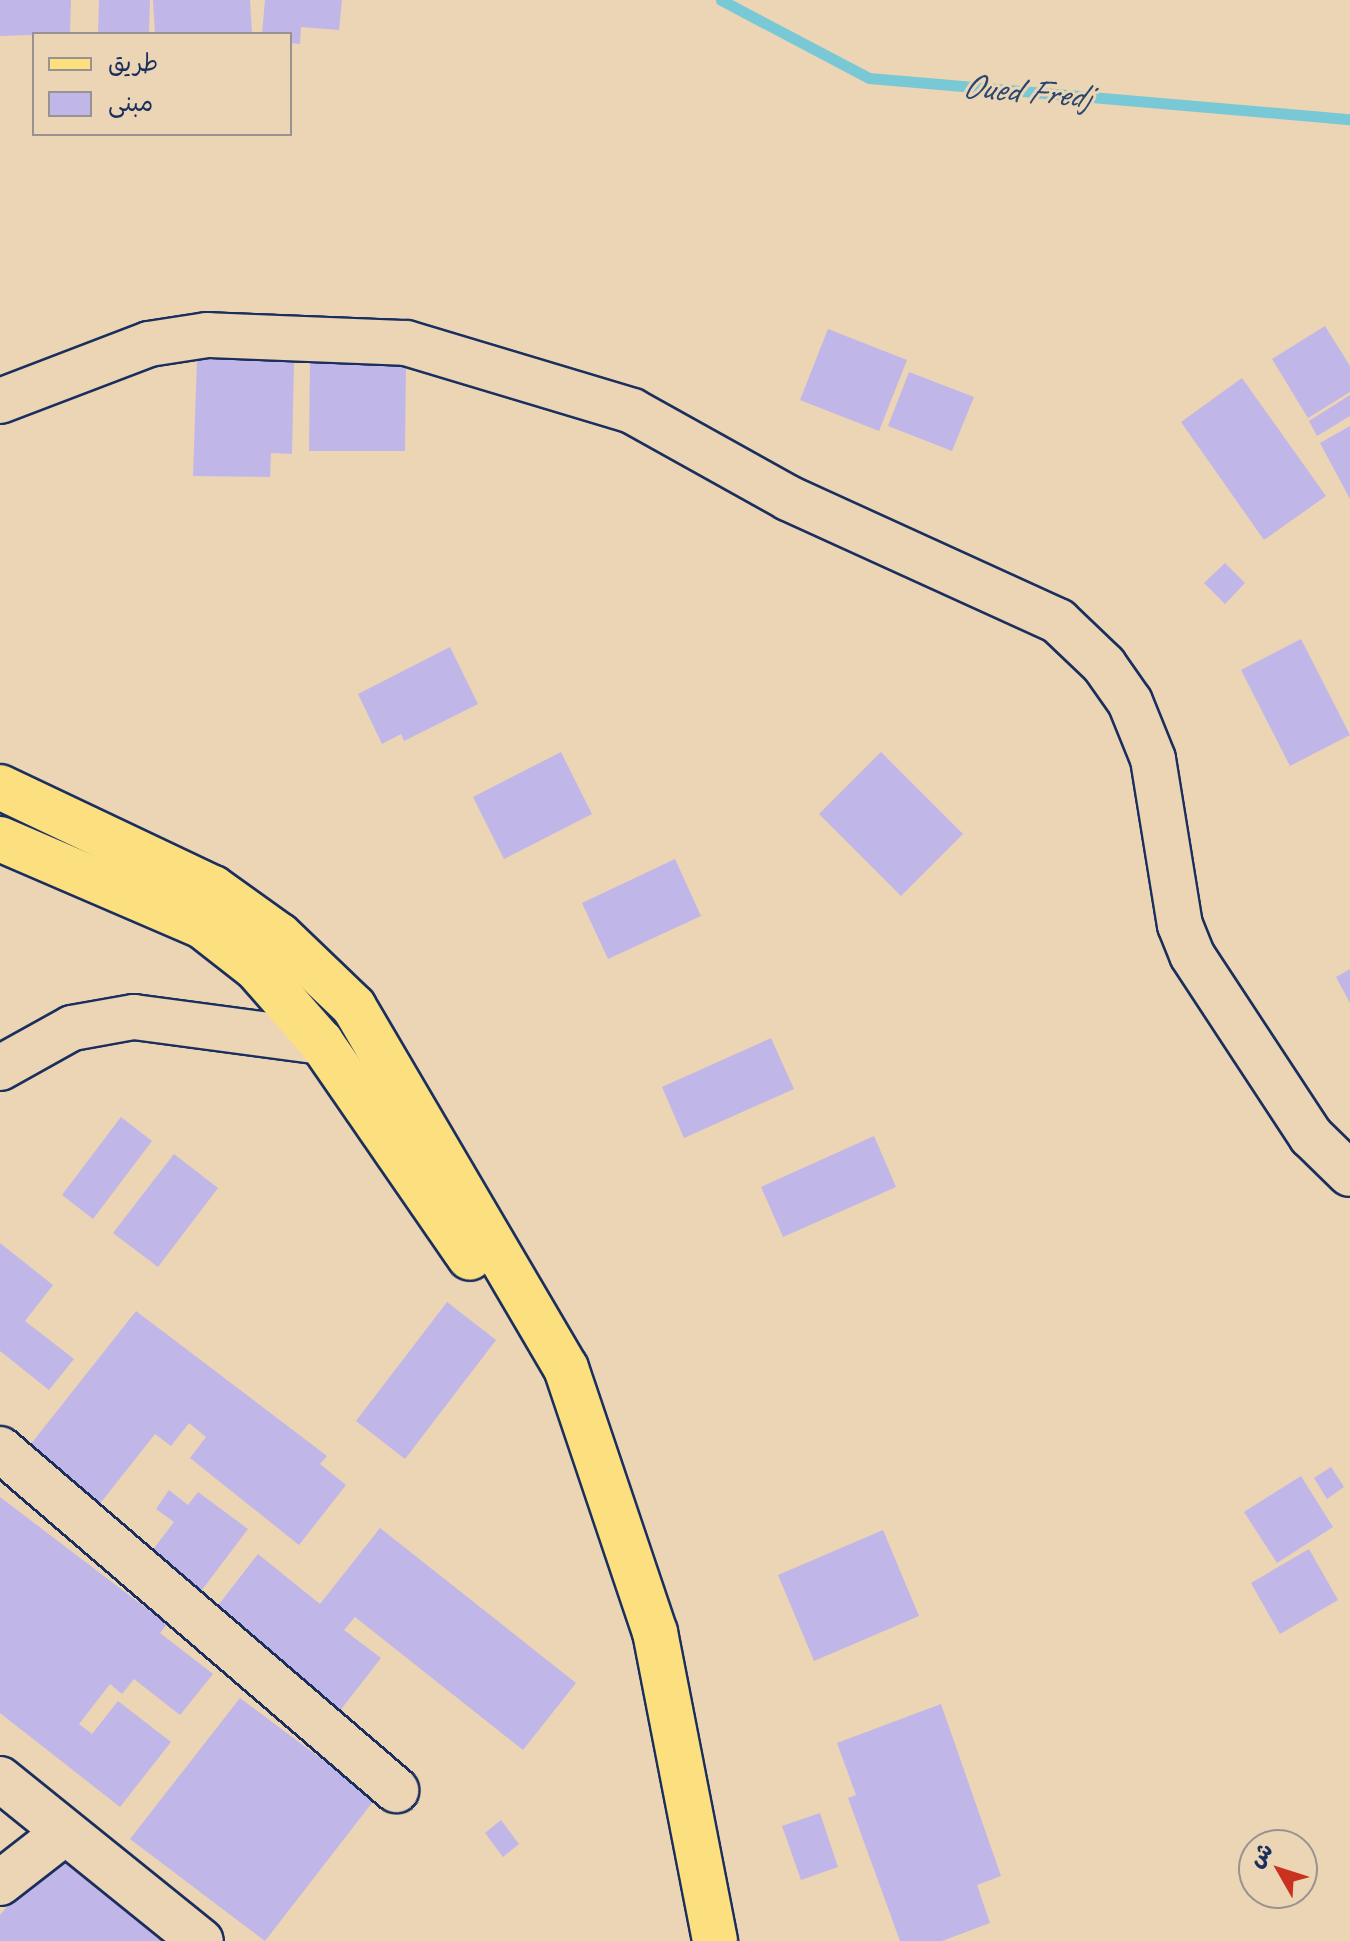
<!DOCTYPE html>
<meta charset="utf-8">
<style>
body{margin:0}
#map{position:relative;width:1350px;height:1941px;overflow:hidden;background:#ebd5b4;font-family:Caveat,"Playpen Sans Arabic",sans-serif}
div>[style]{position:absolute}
.stream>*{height:11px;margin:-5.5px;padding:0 5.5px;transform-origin:5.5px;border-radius:5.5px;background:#79c8d5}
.building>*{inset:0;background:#c1b6e8}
.roads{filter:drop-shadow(2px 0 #1b2f5e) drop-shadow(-2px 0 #1b2f5e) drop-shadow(0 2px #1b2f5e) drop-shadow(0 -2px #1b2f5e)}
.minor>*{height:44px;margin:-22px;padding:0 22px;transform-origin:22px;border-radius:22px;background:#ebd5b4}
.major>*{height:44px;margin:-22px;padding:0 22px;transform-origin:22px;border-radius:22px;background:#fce080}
span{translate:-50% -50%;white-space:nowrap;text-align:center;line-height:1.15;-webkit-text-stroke:6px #ebd5b4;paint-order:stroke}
.water-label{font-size:36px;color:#294670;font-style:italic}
.legend{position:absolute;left:32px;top:32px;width:260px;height:104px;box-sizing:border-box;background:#ebd5b4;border:2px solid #989392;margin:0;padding:10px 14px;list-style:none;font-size:24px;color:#1b2f5e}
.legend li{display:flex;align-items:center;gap:16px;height:40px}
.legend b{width:40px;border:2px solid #989392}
.north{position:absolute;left:1238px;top:1829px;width:80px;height:80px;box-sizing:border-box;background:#ebd5b4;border:2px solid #989392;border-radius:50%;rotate:309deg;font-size:22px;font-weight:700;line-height:32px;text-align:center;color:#1b2f5e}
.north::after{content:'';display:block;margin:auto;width:28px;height:36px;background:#c8321e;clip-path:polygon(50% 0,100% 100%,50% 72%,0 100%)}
</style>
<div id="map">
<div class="stream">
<i style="left:721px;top:0;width:167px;rotate:27.8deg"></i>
<i style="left:869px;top:78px;width:483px;rotate:4.9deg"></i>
</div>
<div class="building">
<i style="clip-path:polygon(0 0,71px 0,70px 34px,0 36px)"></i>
<i style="clip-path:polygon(99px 0,150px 0,149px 34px,98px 34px)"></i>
<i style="clip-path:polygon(153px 0,250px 0,252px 34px,155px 34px)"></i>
<i style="clip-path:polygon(265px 0,342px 0,339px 30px,301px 27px,300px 44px,290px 43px,290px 34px,262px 34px)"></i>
<i style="clip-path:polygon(1325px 326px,1350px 366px,1350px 392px,1308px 418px,1272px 359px)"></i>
<i style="clip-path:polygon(828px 329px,907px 360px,879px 431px,800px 400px)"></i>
<i style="clip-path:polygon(197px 359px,294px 362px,292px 454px,271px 453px,270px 477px,193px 476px)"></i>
<i style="clip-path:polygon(310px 360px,406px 360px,405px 451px,309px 451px)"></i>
<i style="clip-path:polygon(909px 372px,974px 397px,952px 451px,888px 426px)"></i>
<i style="clip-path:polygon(1242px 378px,1326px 496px,1264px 540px,1181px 422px)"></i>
<i style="clip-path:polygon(1350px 395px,1350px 416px,1317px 436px,1309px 421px)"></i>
<i style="clip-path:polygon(1350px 426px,1350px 499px,1320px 443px)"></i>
<i style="clip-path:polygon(1225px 563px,1245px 583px,1225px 604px,1204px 583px)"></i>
<i style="clip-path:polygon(1301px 639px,1350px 735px,1290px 766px,1241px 670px)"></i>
<i style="clip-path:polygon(450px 647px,478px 704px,404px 741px,401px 734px,382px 744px,358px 694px)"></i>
<i style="clip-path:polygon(561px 752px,592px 814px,504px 859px,473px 797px)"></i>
<i style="clip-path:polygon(881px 752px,963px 834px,901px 896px,819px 814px)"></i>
<i style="clip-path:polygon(675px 859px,701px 916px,608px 959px,582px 903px)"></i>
<i style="clip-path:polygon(1350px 969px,1350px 1003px,1336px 977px)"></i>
<i style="clip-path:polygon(771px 1038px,794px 1089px,684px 1138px,662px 1087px)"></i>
<i style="clip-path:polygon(121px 1117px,152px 1141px,93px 1219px,62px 1195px)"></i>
<i style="clip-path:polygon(874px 1136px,896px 1187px,783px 1237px,761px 1187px)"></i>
<i style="clip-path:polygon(174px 1154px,218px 1188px,158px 1267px,113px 1233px)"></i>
<i style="clip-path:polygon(0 1243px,53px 1285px,25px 1321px,74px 1359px,49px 1390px,0 1351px)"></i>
<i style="clip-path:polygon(447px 1302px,496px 1340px,405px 1459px,356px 1421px)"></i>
<i style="clip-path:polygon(136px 1311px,327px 1456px,320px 1464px,346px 1485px,299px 1545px,190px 1458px,206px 1437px,189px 1423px,171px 1446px,155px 1434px,99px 1505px,27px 1449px)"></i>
<i style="clip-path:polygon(1331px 1467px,1344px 1487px,1327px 1499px,1314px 1478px)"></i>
<i style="clip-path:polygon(1301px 1476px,1333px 1527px,1277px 1563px,1244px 1512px)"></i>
<i style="clip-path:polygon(169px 1490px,188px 1505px,198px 1492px,248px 1529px,199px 1594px,148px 1556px,174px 1522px,156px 1509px)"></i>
<i style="clip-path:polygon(0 1497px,167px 1624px,160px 1633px,213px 1674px,180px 1715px,134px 1679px,122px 1694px,110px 1684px,79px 1724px,92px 1734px,118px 1701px,171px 1742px,120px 1807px,0 1713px)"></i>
<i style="clip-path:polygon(380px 1528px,576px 1683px,523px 1750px,355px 1617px,344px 1630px,381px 1658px,335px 1717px,209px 1617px,258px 1554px,320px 1604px)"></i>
<i style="clip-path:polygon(883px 1530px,919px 1616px,814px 1661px,778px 1575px)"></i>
<i style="clip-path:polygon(1309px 1549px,1338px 1600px,1280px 1634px,1251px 1583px)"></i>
<i style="clip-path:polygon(240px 1698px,375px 1799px,265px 1941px,130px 1839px)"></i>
<i style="clip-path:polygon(941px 1704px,1001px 1876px,977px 1885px,990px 1923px,942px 1941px,900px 1941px,848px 1798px,856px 1795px,837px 1743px)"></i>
<i style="clip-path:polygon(820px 1813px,838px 1867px,801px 1880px,782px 1826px)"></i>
<i style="clip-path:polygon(501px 1820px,519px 1844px,503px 1857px,485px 1833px)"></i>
<i style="clip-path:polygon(62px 1842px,178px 1941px,0 1941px,0 1915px)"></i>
</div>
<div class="roads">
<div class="minor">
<i style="left:0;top:401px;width:160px;rotate:-20.9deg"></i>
<i style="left:149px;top:344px;width:59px;rotate:-8.8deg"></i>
<i style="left:207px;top:335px;width:199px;rotate:2.3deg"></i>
<i style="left:406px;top:343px;width:236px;rotate:16.7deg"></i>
<i style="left:632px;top:411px;width:179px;rotate:29.1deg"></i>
<i style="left:788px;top:498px;width:297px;rotate:24.5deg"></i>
<i style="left:1058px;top:621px;width:64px;rotate:43.7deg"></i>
<i style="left:1104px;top:665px;width:45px;rotate:54.9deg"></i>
<i style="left:1130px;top:702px;width:61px;rotate:68deg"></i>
<i style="left:1153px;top:759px;width:168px;rotate:80.8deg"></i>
<i style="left:1180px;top:925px;width:32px;rotate:68deg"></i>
<i style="left:1192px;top:955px;width:217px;rotate:56.7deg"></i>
<i style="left:1311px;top:1136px;width:54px;rotate:44.3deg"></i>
<i style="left:0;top:1068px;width:82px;rotate:-29.1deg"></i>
<i style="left:72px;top:1028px;width:63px;rotate:-10.1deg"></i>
<i style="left:134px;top:1017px;width:189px;rotate:7.6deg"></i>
<i style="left:0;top:1449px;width:523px;rotate:40.73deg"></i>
<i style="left:0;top:1779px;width:258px;rotate:38.9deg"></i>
<i style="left:0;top:1883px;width:80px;rotate:-37.9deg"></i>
</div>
<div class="major">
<i style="left:0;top:787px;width:236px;rotate:25.4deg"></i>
<i style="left:213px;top:888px;width:81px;rotate:35.5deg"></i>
<i style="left:279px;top:935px;width:104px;rotate:43.8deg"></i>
<i style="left:354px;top:1007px;width:419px;rotate:59.6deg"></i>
<i style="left:566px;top:1368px;width:279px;rotate:71.4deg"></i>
<i style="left:655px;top:1632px;width:315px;rotate:79deg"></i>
<i style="left:0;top:839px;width:220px;rotate:23.3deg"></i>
<i style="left:202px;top:926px;width:68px;rotate:37.9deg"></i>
<i style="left:256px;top:968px;width:98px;rotate:48.7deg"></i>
<i style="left:321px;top:1042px;width:262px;rotate:55.4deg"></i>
</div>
</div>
<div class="water-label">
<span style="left:1026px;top:91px;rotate:5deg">Oued Fredj</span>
</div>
<ul class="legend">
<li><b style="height:10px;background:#fce080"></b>طريق</li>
<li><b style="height:22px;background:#c1b6e8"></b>مبنى</li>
</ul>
<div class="north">ش</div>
</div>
